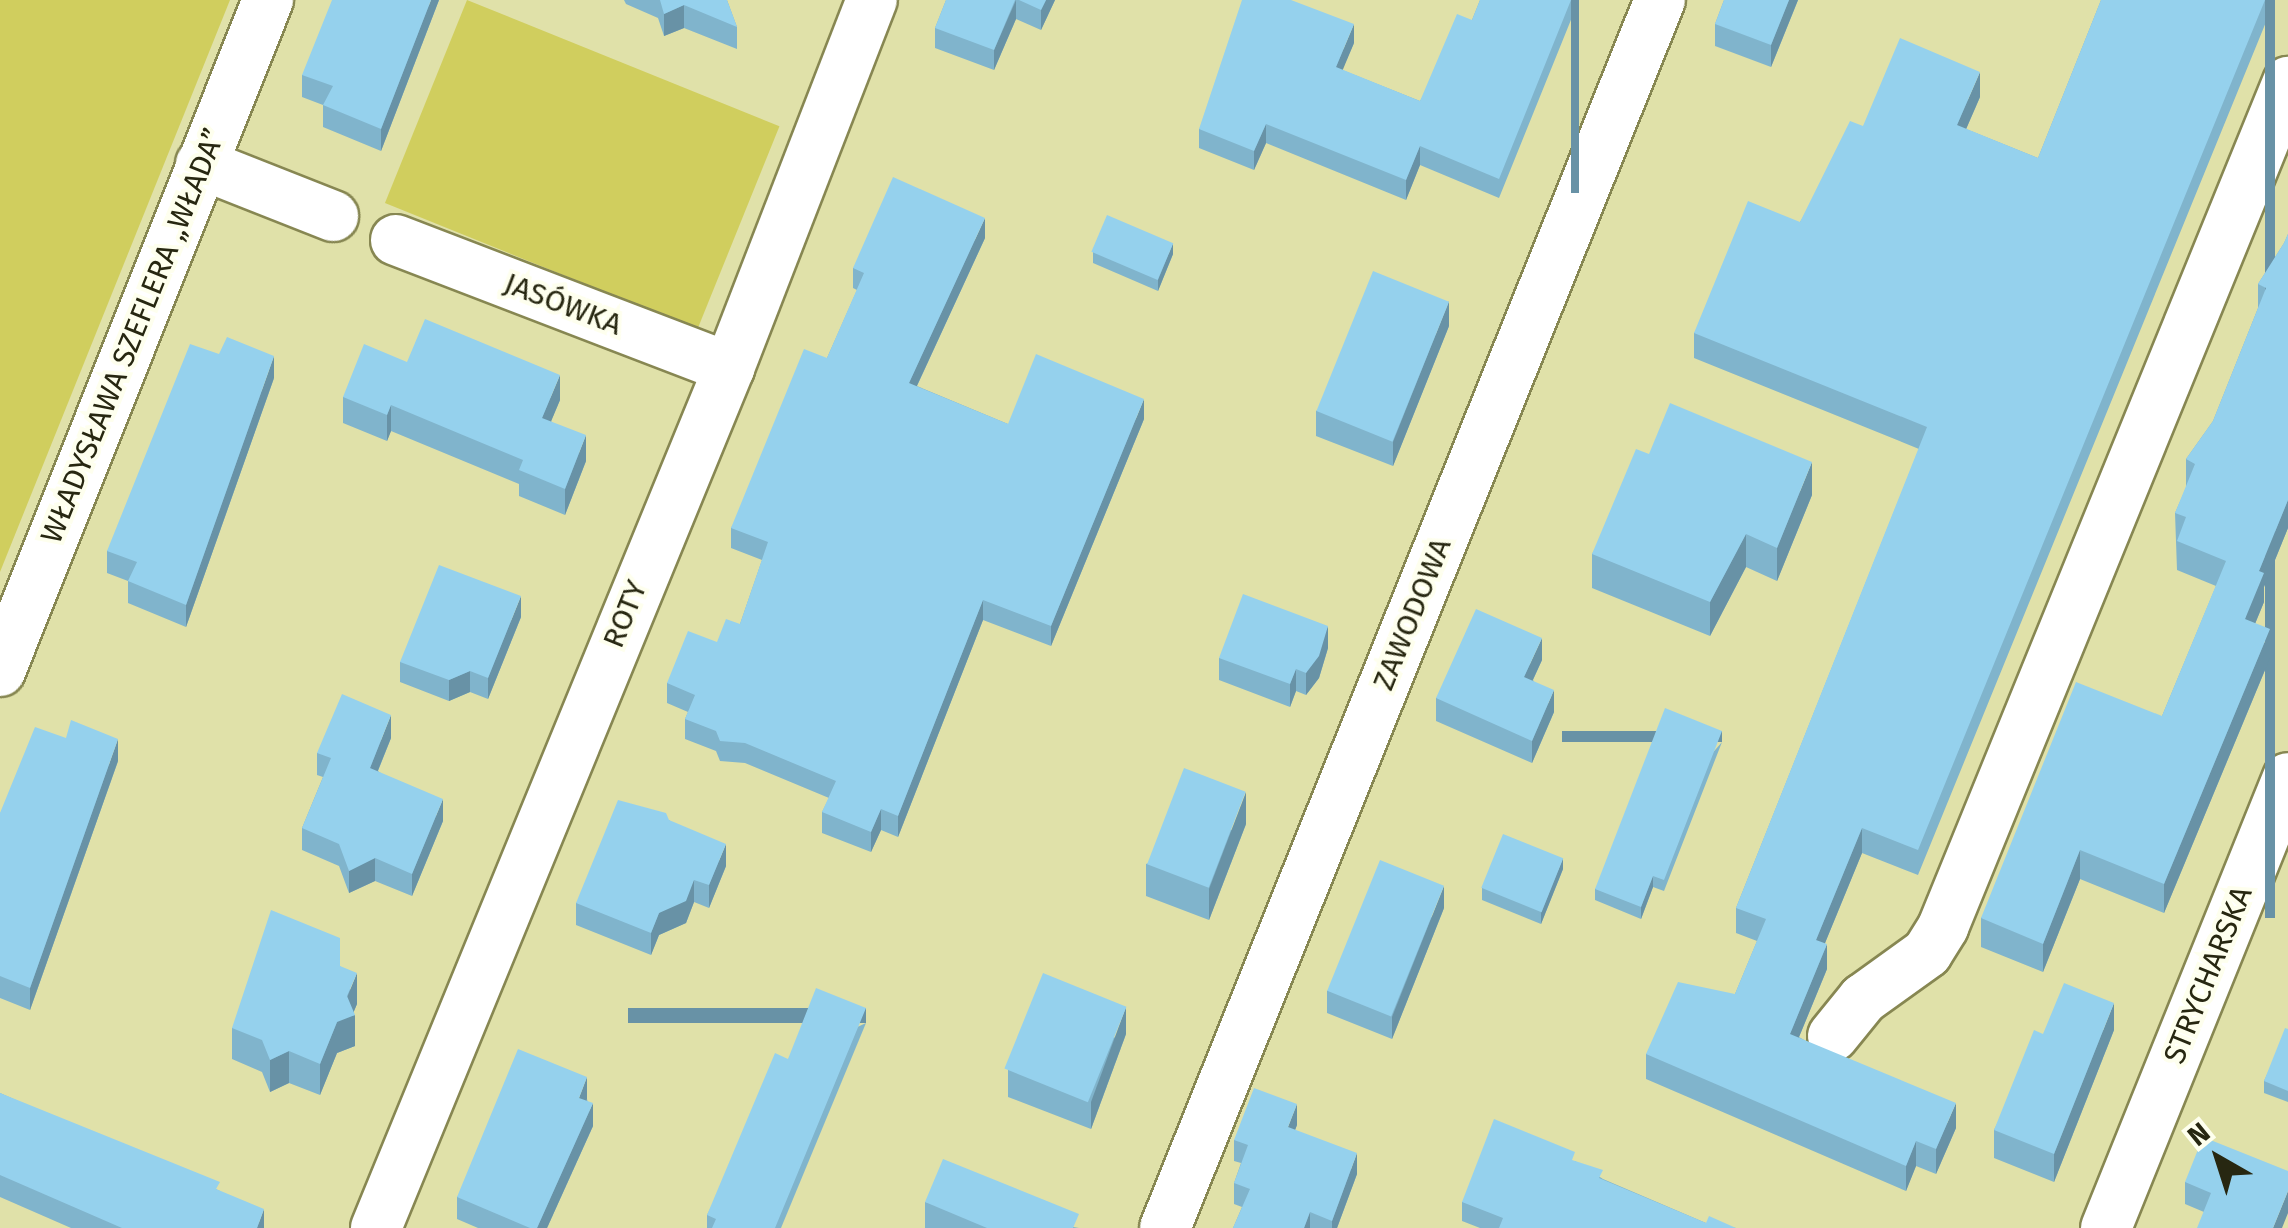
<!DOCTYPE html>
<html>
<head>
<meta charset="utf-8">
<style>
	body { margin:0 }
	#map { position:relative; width:2288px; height:1228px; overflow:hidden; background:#e0e1a9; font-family:"Fira Sans",sans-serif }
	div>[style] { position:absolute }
	.green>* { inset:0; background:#d0ce5e; transform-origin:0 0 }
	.roads { filter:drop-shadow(2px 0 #878752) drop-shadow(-2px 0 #878752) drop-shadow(0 2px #878752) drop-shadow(0 -2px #878752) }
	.minor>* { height:50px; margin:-25px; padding:0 25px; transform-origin:25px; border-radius:25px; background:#fff }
	.wall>* { inset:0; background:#80b4cc }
	.shaded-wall>* { inset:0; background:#6892a6; transform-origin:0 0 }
	.building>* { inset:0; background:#95d1ed; transform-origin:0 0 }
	span { translate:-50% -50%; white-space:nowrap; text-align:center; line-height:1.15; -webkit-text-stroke:8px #feffee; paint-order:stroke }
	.street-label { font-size:30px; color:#272711 }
	.north { position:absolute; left:2168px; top:1108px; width:100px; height:100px; -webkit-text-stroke:8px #feffee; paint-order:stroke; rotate:321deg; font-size:28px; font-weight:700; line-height:40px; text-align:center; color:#272711 }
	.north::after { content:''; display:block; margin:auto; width:35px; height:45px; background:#272711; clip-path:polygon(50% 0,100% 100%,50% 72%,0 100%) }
</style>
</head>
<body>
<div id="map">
	<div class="green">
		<div style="clip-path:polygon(0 0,230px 0,0 572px)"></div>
		<div style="left:467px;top:0;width:337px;height:219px;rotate:22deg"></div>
	</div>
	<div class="roads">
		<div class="minor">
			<div style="left:201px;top:164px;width:142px;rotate:21.5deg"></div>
			<div style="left:396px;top:240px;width:357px;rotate:21deg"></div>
			<div style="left:0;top:671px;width:723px;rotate:-68.23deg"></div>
			<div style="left:1833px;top:1036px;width:48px;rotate:-51deg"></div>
			<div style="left:1863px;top:999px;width:79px;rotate:-35.7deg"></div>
			<div style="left:1927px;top:953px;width:31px;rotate:-58deg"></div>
			<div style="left:1943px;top:927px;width:913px;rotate:-67.79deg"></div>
			<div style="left:376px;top:1228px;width:930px;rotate:-67.68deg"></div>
			<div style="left:729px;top:368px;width:395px;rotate:-68.8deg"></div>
			<div style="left:1165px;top:1228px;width:1324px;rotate:-68.05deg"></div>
			<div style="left:2106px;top:1228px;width:485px;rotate:-68deg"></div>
		</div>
	</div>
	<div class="wall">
		<div style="clip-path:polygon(439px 0,381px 151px,323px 127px,323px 105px,302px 97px,302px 75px)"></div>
		<div style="clip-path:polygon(624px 0,727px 0,737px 27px,737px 49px,684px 28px,664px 36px,658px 18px,626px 4px)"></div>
		<div style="clip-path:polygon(946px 0,1055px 0,1041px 30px,1016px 19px,994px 70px,935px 48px,935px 28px)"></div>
		<div style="clip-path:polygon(1480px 0,1579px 0,1499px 198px,1420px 165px,1406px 200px,1266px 143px,1254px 170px,1199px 148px,1199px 129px,1354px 43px,1342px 70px,1420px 101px,1472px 20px)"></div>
		<div style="clip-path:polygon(1724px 0,1798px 0,1771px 67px,1715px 46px,1715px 24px)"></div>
		<div style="clip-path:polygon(2101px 0,2275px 0,1918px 875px,1862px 853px,1825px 943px,1827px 969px,1799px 1037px,1956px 1128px,1936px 1174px,1916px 1166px,1906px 1191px,1646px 1079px,1646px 1054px,1735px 994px,1757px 941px,1736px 933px,1736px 908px,1919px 449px,1694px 358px,1694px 333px,1800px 222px,1863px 126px,1980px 97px,1966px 129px,2038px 158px)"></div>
		<div style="clip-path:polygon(2288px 234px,2288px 528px,2264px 587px,2264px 602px,2255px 624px,2270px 658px,2164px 913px,2080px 879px,2043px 972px,1981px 947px,1981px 918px,2162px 716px,2216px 586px,2177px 570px,2175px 513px,2186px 488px,2186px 459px,2213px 421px,2258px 308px,2258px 284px,2284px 243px)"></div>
		<div style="clip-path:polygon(985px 238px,917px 386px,1008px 424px,1144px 419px,1051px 646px,983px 620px,898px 837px,881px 830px,871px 852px,822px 833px,822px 812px,829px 798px,745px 763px,720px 761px,716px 751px,685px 739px,685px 719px,688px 712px,667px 703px,667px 683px,740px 624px,762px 560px,731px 548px,731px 528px,827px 358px,857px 290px,853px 288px,853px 268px)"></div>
		<div style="clip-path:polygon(1093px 252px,1173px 254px,1158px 291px,1093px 263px)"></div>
		<div style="clip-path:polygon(1449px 326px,1393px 466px,1316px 436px,1316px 411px)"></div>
		<div style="clip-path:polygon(407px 362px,560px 400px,551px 421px,586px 461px,565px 515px,519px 496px,519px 484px,391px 431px,387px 441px,343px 423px,343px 397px)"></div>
		<div style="clip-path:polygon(274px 378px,186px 627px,128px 603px,128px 581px,107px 573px,107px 551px)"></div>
		<div style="clip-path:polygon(1649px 454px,1812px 495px,1777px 581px,1746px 567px,1710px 636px,1592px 588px,1592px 554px)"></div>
		<div style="clip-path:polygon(521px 617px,488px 699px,470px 692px,449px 701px,400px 682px,400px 662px)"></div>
		<div style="clip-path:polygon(1328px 648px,1319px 678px,1306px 695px,1296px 691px,1290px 707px,1219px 680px,1219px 658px)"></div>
		<div style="clip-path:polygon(1542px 660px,1533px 680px,1554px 712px,1532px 763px,1436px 721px,1436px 698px)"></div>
		<div style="clip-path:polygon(391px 738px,378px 771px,443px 821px,412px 896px,375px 881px,349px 893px,339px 866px,302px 850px,302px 828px,323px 777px,317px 775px,317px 753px)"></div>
		<div style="clip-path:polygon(1722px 742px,1664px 891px,1653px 887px,1641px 919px,1595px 900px,1595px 889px)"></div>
		<div style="clip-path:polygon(118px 761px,30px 1010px,0 998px,0 813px)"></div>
		<div style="clip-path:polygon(669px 820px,726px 866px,709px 908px,694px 902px,686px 923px,659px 935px,651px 955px,576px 925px,576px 903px)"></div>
		<div style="clip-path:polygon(1246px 824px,1209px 920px,1146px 896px,1146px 864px)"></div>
		<div style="clip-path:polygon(1563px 869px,1541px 924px,1482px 900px,1482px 888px)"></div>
		<div style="clip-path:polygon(1444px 908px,1392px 1039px,1327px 1013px,1327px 991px)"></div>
		<div style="clip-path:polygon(340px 966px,357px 1004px,354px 1011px,355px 1046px,337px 1053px,320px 1095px,289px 1083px,270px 1092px,262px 1072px,232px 1059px,232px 1028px)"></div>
		<div style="clip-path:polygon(866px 1023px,781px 1228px,707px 1228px,707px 1215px,788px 1059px)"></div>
		<div style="clip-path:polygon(2288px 1029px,2288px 1102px,2264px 1093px,2264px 1081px)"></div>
		<div style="clip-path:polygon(2114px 1030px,2054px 1182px,1994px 1158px,1994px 1130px,2043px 1034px)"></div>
		<div style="clip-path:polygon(1126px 1034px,1091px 1129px,1008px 1097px,1008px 1070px)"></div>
		<div style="clip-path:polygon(0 1093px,220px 1191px,264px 1228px,71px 1228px,0 1197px)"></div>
		<div style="clip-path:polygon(587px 1099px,593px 1126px,547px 1228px,478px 1228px,457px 1219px,457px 1197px)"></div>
		<div style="clip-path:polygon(1297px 1125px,1295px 1130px,1357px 1174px,1337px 1228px,1233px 1228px,1242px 1207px,1234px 1204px,1234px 1183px,1241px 1163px,1234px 1161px,1234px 1140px)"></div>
		<div style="clip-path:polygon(1575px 1161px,1603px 1179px,1706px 1223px,1736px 1228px,1480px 1228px,1462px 1221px,1462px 1202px)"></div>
		<div style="clip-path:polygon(2288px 1171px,2204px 1212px,2185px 1204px,2185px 1182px)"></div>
		<div style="clip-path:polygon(925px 1202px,1079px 1228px,925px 1228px)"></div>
	</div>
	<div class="shaded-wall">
		<div style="clip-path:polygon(431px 0,439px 0,381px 151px,381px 129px)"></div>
		<div style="clip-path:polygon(1016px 0,1016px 19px,994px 70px,994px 50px)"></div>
		<div style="clip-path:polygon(1046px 0,1055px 0,1041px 30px,1041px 10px)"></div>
		<div style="left:1571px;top:0;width:8px;height:193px"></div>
		<div style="clip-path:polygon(1789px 0,1798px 0,1771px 67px,1771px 45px)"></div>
		<div style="left:2265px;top:0;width:10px;height:918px"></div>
		<div style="clip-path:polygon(684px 5px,684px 28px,664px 36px,664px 14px)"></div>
		<div style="clip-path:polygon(1354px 24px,1354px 43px,1336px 86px,1336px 67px)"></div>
		<div style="clip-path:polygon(1980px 72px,1980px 97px,1957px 150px,1957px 125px)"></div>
		<div style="clip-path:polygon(1266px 124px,1266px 143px,1254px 170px,1254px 151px)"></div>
		<div style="clip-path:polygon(1420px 146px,1420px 165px,1406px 200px,1406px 180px)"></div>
		<div style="clip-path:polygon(985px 218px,985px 238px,909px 403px,909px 383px)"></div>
		<div style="clip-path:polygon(1173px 243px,1173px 254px,1158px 291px,1158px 280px)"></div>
		<div style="clip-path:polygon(1449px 301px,1449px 326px,1393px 466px,1393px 442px)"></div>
		<div style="clip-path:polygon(274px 356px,274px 378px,186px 627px,186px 605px)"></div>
		<div style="clip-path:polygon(560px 375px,560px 400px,542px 443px,542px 418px)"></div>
		<div style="clip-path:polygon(1144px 399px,1144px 419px,1051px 646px,1051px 626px)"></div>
		<div style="clip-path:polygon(391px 405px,391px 431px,387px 441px,387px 415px)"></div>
		<div style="clip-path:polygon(586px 435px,586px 461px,565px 515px,565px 489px)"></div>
		<div style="clip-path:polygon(1812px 462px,1812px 495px,1777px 581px,1777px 548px)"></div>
		<div style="clip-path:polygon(2288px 500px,2288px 528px,2264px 587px,2264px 602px,2245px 648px,2245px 619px,2259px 571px)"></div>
		<div style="clip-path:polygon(1746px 534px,1746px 567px,1710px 636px,1710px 602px)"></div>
		<div style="clip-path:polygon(521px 596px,521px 617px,488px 699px,488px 678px)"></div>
		<div style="clip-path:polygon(983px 600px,983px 620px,898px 837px,898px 816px)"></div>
		<div style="clip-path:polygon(1328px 626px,1328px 648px,1319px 678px,1306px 695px,1306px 673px)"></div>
		<div style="clip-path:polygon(2270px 629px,2270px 658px,2164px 913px,2164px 884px)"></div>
		<div style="clip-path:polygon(1542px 638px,1542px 660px,1524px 699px,1524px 677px)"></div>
		<div style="clip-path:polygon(1296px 669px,1296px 691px,1290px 707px,1290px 684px)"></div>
		<div style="clip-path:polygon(470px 671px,470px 692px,449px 701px,449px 680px)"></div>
		<div style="clip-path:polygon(1554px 690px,1554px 712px,1532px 763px,1532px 741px)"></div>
		<div style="clip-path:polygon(391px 715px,391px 738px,370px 790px,370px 768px)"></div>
		<div style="left:1722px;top:731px;width:11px;height:160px;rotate:90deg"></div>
		<div style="clip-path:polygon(118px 739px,118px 761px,30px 1010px,30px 988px)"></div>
		<div style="clip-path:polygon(1246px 792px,1246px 824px,1209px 920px,1209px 889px)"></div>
		<div style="clip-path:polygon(443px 799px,443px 821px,412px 896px,412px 874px)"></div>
		<div style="clip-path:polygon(881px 809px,881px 830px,871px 852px,871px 832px)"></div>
		<div style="clip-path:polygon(1862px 828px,1862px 853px,1816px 965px,1816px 940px)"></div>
		<div style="clip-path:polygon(726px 844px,726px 866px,709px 908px,709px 885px)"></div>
		<div style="clip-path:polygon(2080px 850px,2080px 879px,2043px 972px,2043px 944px)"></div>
		<div style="clip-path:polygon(375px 858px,375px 881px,349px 893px,349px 871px)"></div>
		<div style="clip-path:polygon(1563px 858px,1563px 869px,1541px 924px,1541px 913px)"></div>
		<div style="clip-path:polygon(1653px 876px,1653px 887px,1641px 919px,1641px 907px)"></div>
		<div style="clip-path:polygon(694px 880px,694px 902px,686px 923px,659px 935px,651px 955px,651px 933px,659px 913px)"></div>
		<div style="clip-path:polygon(1444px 886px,1444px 908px,1392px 1039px,1392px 1017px)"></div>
		<div style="clip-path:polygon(1827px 944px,1827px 969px,1790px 1059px,1790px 1034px)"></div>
		<div style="clip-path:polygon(357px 973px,357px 1004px,352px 1016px,355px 1015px,355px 1046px,337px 1053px,320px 1095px,320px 1064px)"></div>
		<div style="clip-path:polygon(2114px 1003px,2114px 1030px,2054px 1182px,2054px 1154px)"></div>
		<div style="clip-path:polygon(1126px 1007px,1126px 1034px,1091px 1129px,1091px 1102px)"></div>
		<div style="left:866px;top:1008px;width:15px;height:238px;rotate:90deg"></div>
		<div style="clip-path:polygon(289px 1051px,289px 1083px,270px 1092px,270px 1060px)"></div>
		<div style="clip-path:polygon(587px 1077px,587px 1099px,579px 1120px,579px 1098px)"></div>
		<div style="clip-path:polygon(593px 1103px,593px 1126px,547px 1228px,537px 1228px)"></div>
		<div style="clip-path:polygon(1956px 1103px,1956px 1128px,1936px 1174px,1936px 1149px)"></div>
		<div style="clip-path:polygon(1297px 1104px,1297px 1125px,1288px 1148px,1288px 1127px)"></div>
		<div style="clip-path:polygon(1916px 1141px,1916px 1166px,1906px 1191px,1906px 1166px)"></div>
		<div style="clip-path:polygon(1357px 1153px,1357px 1174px,1337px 1228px,1332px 1228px,1332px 1221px)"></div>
		<div style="clip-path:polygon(2288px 1191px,2288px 1213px,2282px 1228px,2273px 1228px)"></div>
		<div style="clip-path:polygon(264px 1209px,264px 1228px,257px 1228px)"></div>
		<div style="clip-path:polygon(1310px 1212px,1310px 1228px,1304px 1228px)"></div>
	</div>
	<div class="building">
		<div style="clip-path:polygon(332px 0,431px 0,381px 129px,323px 105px,333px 86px,302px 75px)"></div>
		<div style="clip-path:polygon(660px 0,727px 0,737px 27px,684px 5px,664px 14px)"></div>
		<div style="clip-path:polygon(946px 0,1015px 0,994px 50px,935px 28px)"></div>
		<div style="clip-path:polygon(1019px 0,1046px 0,1041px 10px)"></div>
		<div style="clip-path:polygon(1242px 0,1291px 0,1354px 24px,1336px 67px,1420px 101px,1457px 14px,1472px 20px,1480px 0,1571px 0,1499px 179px,1420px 146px,1406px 180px,1266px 124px,1254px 151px,1199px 129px)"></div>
		<div style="clip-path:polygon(1724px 0,1789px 0,1771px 45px,1715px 24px)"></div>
		<div style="clip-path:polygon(2101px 0,2265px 0,1918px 850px,1862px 828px,1816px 940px,1827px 944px,1790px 1034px,1956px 1103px,1936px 1149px,1916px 1141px,1906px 1166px,1646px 1054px,1678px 982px,1735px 994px,1766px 919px,1736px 908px,1927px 427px,1694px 333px,1748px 201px,1800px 222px,1850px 121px,1863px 126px,1900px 38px,1980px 72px,1957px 125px,2038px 158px)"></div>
		<div style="clip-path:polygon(893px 177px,985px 218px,909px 383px,1008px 424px,1036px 354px,1144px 399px,1051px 626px,983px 600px,898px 816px,881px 809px,871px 832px,822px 812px,836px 781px,745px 743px,720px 741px,716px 731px,685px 719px,695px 695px,667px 683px,688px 631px,717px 642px,726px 619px,740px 624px,768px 542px,731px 528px,804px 349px,827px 358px,864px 273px,853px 268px)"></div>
		<div style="left:1107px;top:215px;width:72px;height:40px;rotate:23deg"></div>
		<div style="clip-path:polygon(2288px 234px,2288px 500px,2259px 571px,2264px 573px,2245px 619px,2270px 629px,2164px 884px,2080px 850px,2043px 944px,1981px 918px,2076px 682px,2162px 716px,2226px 561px,2177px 541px,2186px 517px,2175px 513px,2195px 464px,2186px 459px,2213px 421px,2266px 288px,2258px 284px,2284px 243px)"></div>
		<div style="left:1373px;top:271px;width:82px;height:151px;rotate:22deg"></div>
		<div style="clip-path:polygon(425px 319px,560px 375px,542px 418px,586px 435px,565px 489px,519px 470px,523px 460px,458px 433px,391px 405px,387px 415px,343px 397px,364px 344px,407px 362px)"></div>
		<div style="clip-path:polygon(227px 337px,274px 356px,186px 605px,128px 581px,137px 562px,107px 551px,190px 344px,219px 354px)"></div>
		<div style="clip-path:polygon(1670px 403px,1812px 462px,1777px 548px,1746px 534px,1710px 602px,1592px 554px,1636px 449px,1649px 454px)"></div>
		<div style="clip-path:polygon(439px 565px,521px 596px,488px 678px,470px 671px,449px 680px,400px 662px)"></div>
		<div style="clip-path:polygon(1243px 594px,1328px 626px,1319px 656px,1306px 673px,1296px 669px,1290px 684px,1219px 658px)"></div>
		<div style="clip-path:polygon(1476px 609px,1542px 638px,1524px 677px,1554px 690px,1532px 741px,1436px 698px)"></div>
		<div style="clip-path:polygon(342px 694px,391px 715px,370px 768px,443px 799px,412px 874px,375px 858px,349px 871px,339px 844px,302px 828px,331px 758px,317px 753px)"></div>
		<div style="clip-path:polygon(1665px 708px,1722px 731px,1664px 880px,1653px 876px,1641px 907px,1595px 889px)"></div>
		<div style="clip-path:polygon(71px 720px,118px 739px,30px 988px,0 976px,0 813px,35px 727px,66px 738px)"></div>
		<div style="left:1184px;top:768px;width:66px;height:103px;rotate:21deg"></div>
		<div style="clip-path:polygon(618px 800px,666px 813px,669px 820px,726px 844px,709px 885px,694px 880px,686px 901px,659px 913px,651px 933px,576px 903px)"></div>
		<div style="left:1503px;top:834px;width:65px;height:58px;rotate:22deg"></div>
		<div style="left:1380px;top:860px;width:69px;height:141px;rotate:22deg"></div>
		<div style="clip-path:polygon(271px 910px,340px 938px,340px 966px,357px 973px,347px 996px,355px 1015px,337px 1022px,320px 1064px,289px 1051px,270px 1060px,262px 1040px,232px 1028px)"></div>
		<div style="left:1043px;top:973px;width:90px;height:103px;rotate:22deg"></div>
		<div style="clip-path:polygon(2064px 983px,2114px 1003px,2054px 1154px,1994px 1130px,2034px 1030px,2043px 1034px)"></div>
		<div style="clip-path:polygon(816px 988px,866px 1008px,775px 1228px,712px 1228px,716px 1219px,707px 1215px,775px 1053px,788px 1059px)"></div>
		<div style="clip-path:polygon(2285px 1028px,2288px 1029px,2288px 1091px,2264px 1081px)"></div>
		<div style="clip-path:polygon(518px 1049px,587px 1077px,579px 1098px,593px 1103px,537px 1228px,530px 1228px,457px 1197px)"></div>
		<div style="clip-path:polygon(1254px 1088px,1297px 1104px,1288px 1127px,1357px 1153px,1332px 1221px,1310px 1212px,1304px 1228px,1233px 1228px,1250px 1189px,1234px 1183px,1248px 1145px,1234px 1140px)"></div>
		<div style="clip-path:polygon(0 1093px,220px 1182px,216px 1189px,264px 1209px,257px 1228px,122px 1228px,0 1175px)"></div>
		<div style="clip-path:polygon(1494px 1119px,1575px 1152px,1572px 1160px,1603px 1170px,1599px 1178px,1706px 1223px,1709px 1216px,1736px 1228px,1499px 1228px,1503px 1218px,1462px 1202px)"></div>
		<div style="clip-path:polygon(2203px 1137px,2288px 1171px,2288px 1191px,2273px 1228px,2197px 1228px,2211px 1193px,2185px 1182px)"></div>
		<div style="clip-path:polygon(943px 1159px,1079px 1214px,1073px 1228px,987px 1228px,925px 1202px)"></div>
	</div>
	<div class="street-label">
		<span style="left:563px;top:304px;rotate:21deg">JASÓWKA</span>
		<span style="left:133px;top:336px;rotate:-68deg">WŁADYSŁAWA SZEFLERA „WŁADA”</span>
		<span style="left:625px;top:614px;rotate:-68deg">ROTY</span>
		<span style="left:1412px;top:614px;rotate:-68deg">ZAWODOWA</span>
		<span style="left:2208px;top:975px;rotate:-68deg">STRYCHARSKA</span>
	</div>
	<div class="north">N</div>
</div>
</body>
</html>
